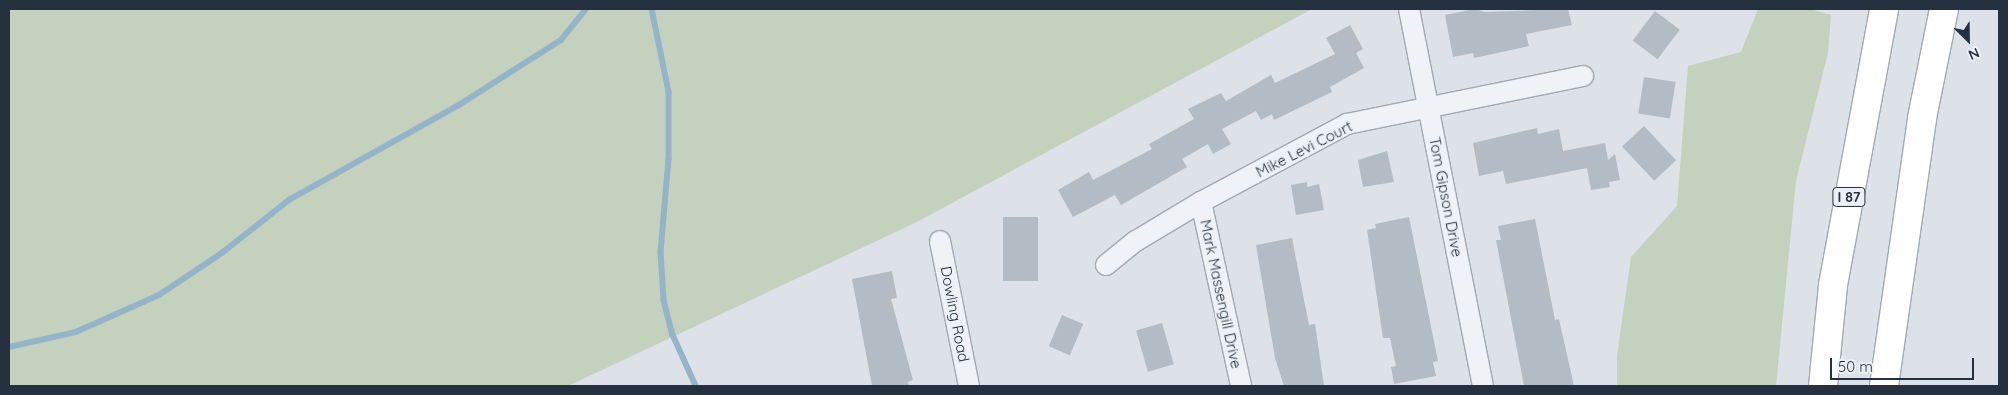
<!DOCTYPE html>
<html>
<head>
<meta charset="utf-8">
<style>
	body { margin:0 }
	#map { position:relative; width:2008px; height:395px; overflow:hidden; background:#dce2e7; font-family:Quicksand,sans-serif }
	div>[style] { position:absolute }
	.green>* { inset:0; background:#c4d2bd }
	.stream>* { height:5.5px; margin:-2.75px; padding:0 2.75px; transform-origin:2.75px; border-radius:2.75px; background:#94b4ca }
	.building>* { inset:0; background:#b3bbc4; transform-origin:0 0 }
	.roads { filter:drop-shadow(1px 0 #a1a9b1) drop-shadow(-1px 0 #a1a9b1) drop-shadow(0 1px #a1a9b1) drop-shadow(0 -1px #a1a9b1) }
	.street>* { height:20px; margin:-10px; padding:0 10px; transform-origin:10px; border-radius:10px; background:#eff2f6 }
	.highway>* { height:28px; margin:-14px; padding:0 14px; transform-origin:14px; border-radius:14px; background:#fff }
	span { translate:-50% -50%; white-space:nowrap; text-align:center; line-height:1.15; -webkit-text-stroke:4px #ecf0f5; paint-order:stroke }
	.shield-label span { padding:1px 4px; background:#ecf0f5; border:1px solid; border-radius:4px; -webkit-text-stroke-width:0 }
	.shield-label { font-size:14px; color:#25313f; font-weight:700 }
	.street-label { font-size:15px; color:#25313f }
	.frame { position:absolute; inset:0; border:10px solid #25313f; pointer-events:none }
	.north { position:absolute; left:1943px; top:15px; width:50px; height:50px; -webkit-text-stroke:4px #ecf0f5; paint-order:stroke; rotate:157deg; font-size:14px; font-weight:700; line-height:20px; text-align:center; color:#25313f }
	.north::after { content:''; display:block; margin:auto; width:18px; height:22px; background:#25313f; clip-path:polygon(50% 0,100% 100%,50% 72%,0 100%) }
	.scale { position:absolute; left:1830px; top:358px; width:144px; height:22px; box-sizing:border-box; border:2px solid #25313f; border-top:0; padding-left:6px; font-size:15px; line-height:18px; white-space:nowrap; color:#25313f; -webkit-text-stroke:4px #ecf0f5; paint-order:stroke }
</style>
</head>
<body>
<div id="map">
	<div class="green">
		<div style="clip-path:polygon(9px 9px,1312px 9px,915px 223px,568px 386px,9px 386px)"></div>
		<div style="clip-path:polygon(1758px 9px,1810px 9px,1831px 15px,1828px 53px,1796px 181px,1776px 386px,1617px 386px,1617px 356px,1631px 257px,1677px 206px,1688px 66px,1741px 52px)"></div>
	</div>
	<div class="stream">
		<div style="left:652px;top:9px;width:85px;rotate:78.4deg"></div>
		<div style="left:669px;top:92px;width:67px;rotate:90deg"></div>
		<div style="left:669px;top:159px;width:93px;rotate:94.9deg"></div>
		<div style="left:661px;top:252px;width:48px;rotate:86.4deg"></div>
		<div style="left:664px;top:300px;width:36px;rotate:76deg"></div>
		<div style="left:673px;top:335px;width:56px;rotate:65.7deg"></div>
		<div style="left:9px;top:347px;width:69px;rotate:-12.6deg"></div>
		<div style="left:76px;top:332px;width:91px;rotate:-24deg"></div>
		<div style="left:159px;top:295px;width:76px;rotate:-33.7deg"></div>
		<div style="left:222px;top:253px;width:85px;rotate:-38.3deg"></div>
		<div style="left:289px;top:200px;width:195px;rotate:-29.2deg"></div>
		<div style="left:459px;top:105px;width:121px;rotate:-32.5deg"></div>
		<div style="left:561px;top:40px;width:40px;rotate:-51deg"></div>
	</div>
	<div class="building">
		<div style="clip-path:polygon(1475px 9px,1485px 12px,1568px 9px,1572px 25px,1526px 34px,1529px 46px,1474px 58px,1473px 53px,1453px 57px,1445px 15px)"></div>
		<div style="left:1655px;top:11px;width:31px;height:37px;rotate:37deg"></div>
		<div style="clip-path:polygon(1350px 25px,1363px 49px,1356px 53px,1364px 68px,1330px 87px,1332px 92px,1274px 120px,1272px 114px,1261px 120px,1256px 111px,1222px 129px,1231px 144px,1213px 154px,1208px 144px,1182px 159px,1187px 167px,1121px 205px,1115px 195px,1073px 217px,1058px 190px,1089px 172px,1093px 180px,1152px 149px,1149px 144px,1194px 119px,1188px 109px,1221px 93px,1226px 101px,1271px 75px,1275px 83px,1335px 54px,1326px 38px)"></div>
		<div style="left:1644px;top:77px;width:32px;height:37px;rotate:9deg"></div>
		<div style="left:1644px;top:126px;width:47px;height:30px;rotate:47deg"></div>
		<div style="clip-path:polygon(1537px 128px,1538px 134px,1559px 129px,1563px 151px,1605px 143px,1608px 160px,1615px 154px,1620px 180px,1609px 182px,1610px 187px,1591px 190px,1587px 168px,1506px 184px,1503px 171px,1479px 176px,1473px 143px)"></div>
		<div style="clip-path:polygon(1387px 151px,1394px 182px,1363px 187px,1358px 160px)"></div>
		<div style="clip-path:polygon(1307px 182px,1307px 187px,1319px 184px,1324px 210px,1296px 215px,1291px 185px)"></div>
		<div style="left:1003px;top:217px;width:35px;height:64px"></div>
		<div style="clip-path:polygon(1409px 217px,1438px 361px,1433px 362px,1436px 376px,1394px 384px,1391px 367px,1396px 366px,1390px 338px,1383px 338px,1367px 230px,1376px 228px,1375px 224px)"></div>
		<div style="clip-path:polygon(1535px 219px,1555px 320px,1559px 319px,1574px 386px,1524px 386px,1496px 240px,1501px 240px,1498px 226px)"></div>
		<div style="clip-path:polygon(1292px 238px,1309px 325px,1315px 324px,1324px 386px,1284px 386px,1275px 358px,1256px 245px)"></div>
		<div style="clip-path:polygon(892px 271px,897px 298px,891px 299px,913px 380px,908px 382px,909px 386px,872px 386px,852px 279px)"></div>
		<div style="left:1062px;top:315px;width:23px;height:34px;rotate:23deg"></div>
		<div style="left:1162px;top:323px;width:43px;height:27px;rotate:74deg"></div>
	</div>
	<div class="roads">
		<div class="street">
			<div style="left:1409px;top:9px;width:384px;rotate:78.9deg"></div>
			<div style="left:1201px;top:202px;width:188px;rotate:77.7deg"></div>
			<div style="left:940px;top:241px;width:148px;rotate:78.7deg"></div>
			<div style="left:1106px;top:265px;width:38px;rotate:-39deg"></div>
			<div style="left:1136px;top:241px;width:76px;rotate:-31deg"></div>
			<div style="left:1201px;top:202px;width:166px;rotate:-28.1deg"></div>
			<div style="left:1347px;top:124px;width:241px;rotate:-11.5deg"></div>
		</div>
		<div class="highway">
			<div style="left:1823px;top:386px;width:101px;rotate:-84.3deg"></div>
			<div style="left:1833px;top:285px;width:281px;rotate:-79.5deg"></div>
			<div style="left:1884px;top:386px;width:271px;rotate:-81.9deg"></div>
			<div style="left:1922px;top:118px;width:111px;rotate:-78.6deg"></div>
		</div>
	</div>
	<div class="shield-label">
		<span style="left:1849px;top:197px">I 87</span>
	</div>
	<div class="street-label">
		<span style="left:1304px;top:149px;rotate:-27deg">Mike Levi Court</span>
		<span style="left:1446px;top:197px;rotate:79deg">Tom Gipson Drive</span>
		<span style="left:1221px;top:294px;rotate:78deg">Mark Massengill Drive</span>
		<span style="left:955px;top:314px;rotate:79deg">Dowling Road</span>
	</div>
	<div class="frame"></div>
	<div class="north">N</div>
	<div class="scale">50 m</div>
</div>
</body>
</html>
